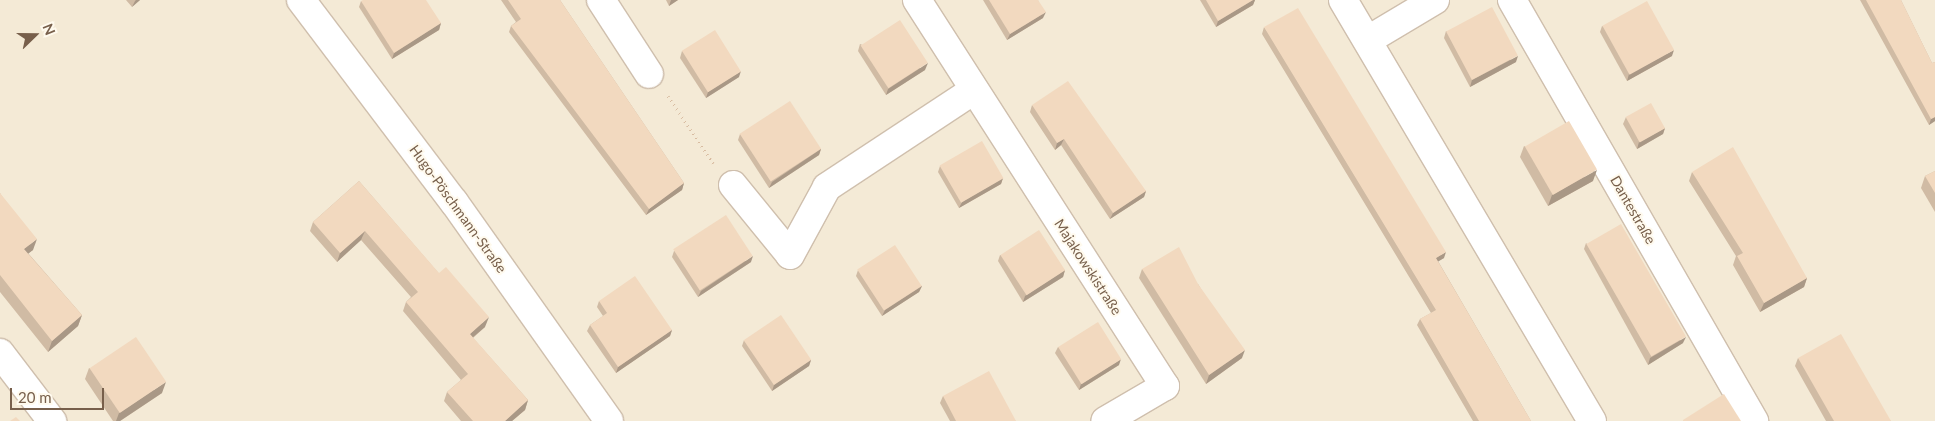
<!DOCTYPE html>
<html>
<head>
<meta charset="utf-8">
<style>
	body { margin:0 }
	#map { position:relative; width:1935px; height:421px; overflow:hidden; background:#fdf7e7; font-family:Lato,sans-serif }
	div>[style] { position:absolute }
	.residential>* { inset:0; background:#f4ead6; transform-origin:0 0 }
	.path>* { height:3px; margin-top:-1.5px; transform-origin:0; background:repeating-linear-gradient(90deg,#d8bca1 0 1px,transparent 0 5px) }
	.roads { filter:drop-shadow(1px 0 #cfbfad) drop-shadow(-1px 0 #cfbfad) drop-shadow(0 1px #cfbfad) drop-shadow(0 -1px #cfbfad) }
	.minor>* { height:28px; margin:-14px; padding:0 14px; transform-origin:14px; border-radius:14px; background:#fff }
	.wall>* { inset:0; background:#d0bba4 }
	.shaded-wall>* { inset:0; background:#a99886 }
	.building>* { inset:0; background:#f2d9bf; transform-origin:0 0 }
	span { translate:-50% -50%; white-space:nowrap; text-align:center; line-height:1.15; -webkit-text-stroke:4px #fffaee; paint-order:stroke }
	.street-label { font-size:14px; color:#775f4b }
	.north { position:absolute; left:10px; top:10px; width:50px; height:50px; -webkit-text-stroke:4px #fffaee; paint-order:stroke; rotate:68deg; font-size:14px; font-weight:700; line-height:20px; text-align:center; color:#775f4b }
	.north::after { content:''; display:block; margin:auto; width:18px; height:22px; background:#775f4b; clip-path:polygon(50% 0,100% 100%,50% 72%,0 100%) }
	.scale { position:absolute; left:10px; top:388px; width:94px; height:22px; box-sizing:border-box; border:2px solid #775f4b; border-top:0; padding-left:6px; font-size:15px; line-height:18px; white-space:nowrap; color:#775f4b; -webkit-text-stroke:4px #fffaee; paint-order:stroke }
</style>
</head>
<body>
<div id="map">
	<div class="residential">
		<div style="left:0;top:0;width:1935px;height:421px"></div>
	</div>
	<div class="path">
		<div style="left:668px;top:96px;width:81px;rotate:56.1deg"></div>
	</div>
	<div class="roads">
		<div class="minor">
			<div style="left:301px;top:0;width:253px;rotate:52.9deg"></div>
			<div style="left:454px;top:202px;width:268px;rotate:54.7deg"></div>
			<div style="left:601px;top:0;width:88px;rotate:57deg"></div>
			<div style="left:917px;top:0;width:459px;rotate:57.3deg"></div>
			<div style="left:1165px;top:386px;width:69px;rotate:149.7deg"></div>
			<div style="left:1343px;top:0;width:489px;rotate:59.4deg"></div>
			<div style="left:1512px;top:0;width:486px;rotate:60.1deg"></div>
			<div style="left:1368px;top:40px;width:78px;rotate:-30.8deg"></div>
			<div style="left:733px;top:185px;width:90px;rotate:50.8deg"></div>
			<div style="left:790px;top:255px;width:77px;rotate:-61.4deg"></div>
			<div style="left:827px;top:187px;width:176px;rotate:-33.4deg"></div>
			<div style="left:0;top:353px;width:86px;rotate:52.6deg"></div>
		</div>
	</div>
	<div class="wall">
		<div style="clip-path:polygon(126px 0,140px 0,132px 7px)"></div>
		<div style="clip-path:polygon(501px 0,560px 0,684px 183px,682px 190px,646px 215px,509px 32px,511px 26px,516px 22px)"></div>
		<div style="clip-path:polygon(666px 0,678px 0,669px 6px)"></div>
		<div style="clip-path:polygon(983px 0,1038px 0,1043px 18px,1007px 40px)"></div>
		<div style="clip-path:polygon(1200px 0,1255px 0,1253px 5px,1216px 27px)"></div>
		<div style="clip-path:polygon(1860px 0,1901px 0,1932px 63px,1935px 62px,1935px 121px,1929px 125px)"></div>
		<div style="clip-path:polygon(361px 1px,441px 23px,439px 30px,392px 59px,359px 7px)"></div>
		<div style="clip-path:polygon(1602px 26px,1672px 56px,1627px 81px,1600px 32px)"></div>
		<div style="clip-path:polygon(1264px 27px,1444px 258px,1438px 261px,1531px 421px,1473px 421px,1417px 325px,1420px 319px,1431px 313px,1262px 34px)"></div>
		<div style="clip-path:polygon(1446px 31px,1516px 62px,1470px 87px,1444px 38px)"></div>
		<div style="clip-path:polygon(860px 44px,925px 70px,886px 95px,858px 51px)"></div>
		<div style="clip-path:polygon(682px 51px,739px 77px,706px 98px,680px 58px)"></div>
		<div style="clip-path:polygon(1032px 105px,1146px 191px,1144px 197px,1110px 219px,1061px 145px,1055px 150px,1030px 112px)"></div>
		<div style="clip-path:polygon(1626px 117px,1665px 128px,1663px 134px,1637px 149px,1623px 124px)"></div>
		<div style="clip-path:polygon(740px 134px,821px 149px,819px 155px,769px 188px,738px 140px)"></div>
		<div style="clip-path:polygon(1524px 146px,1593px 181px,1548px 206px,1520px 157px)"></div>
		<div style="clip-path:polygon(940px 166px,1003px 178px,1001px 184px,959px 208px,938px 172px)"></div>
		<div style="clip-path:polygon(1935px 171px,1935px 212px,1921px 188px,1925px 176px)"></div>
		<div style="clip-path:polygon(1692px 172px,1807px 278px,1804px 287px,1760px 312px,1733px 265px,1736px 256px,1689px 181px)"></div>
		<div style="clip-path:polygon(359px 181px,485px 327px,473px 338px,528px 400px,525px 410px,512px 421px,461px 421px,444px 401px,447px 392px,461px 380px,403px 311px,406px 302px,411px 297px,361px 240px,337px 262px,310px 231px,313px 222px)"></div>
		<div style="clip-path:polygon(0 193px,33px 250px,28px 253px,82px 315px,78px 326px,48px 352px,0 292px)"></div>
		<div style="clip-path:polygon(1586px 243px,1683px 343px,1648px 365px,1584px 249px)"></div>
		<div style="clip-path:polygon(674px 251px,751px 262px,698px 297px,672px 257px)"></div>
		<div style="clip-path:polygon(1000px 255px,1065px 270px,1063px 277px,1023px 302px,998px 261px)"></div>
		<div style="clip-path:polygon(1142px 269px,1198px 284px,1242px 358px,1206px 384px,1139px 278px)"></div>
		<div style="clip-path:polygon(858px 270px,922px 286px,919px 292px,882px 316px,856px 276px)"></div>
		<div style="clip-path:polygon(599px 301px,672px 330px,670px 336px,616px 373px,587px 331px,590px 325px,603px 316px,597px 307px)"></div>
		<div style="clip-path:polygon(744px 340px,811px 360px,809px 366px,772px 391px,742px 346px)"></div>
		<div style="clip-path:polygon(1058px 347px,1119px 365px,1079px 390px,1055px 353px)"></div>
		<div style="clip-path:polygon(1798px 358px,1891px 421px,1826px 421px,1795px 366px)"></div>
		<div style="clip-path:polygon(89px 368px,162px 393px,120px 421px,113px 421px,85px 379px)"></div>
		<div style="clip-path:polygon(943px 396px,1016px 421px,950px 421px,940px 403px)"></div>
	</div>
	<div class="shaded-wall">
		<div style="clip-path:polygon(136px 0,140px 0,132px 7px,135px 1px)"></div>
		<div style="clip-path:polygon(671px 0,678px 0,669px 6px)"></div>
		<div style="clip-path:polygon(1253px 0,1255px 0,1253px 5px,1216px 27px,1218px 21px)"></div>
		<div style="clip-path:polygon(1046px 12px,1043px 18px,1007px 40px,1010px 34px)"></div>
		<div style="clip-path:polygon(441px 23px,439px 30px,392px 59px,394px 53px)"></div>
		<div style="clip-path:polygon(1674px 50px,1672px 56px,1627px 81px,1629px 74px)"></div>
		<div style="clip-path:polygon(1518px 56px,1516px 62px,1470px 87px,1472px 80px)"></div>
		<div style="clip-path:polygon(928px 63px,925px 70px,886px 95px,888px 89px)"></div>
		<div style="clip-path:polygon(741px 71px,739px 77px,706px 98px,708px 92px)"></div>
		<div style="clip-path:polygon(1935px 117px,1935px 121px,1929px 125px,1931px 119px)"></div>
		<div style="clip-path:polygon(1665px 128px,1663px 134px,1637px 149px,1639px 142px)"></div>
		<div style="clip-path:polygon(1064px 139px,1061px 145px,1055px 150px,1057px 143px)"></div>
		<div style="clip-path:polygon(821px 149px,819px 155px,769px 188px,772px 182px)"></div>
		<div style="clip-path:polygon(1597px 170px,1593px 181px,1548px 206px,1552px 195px)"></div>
		<div style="clip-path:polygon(1003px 178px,1001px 184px,959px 208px,962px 202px)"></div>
		<div style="clip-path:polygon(684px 183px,682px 190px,646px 215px,649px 209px)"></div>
		<div style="clip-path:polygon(1146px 191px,1144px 197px,1110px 219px,1113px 213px)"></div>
		<div style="clip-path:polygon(365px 231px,361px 240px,337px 262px,340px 253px)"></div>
		<div style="clip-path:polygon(37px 239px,33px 250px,20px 260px,24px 249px)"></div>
		<div style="clip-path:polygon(1446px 252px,1444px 258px,1434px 264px,1436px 258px)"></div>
		<div style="clip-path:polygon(753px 256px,751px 262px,698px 297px,701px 291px)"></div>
		<div style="clip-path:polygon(1065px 270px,1063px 277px,1023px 302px,1025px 296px)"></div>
		<div style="clip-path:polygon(1807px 278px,1804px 287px,1760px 312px,1764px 303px)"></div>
		<div style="clip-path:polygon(922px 286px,919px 292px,882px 316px,885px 310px)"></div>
		<div style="clip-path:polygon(82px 315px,78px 326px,48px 352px,52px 341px)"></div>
		<div style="clip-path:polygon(489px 317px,485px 327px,466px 343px,470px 334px)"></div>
		<div style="clip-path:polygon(672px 330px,670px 336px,616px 373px,618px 367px)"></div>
		<div style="clip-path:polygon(1686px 337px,1683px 343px,1648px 365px,1650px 358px)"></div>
		<div style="clip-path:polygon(1245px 350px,1242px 358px,1206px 384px,1209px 375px)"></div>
		<div style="clip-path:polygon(1121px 359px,1119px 365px,1079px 390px,1081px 384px)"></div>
		<div style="clip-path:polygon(811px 360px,809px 366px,772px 391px,774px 385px)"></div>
		<div style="clip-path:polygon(166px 382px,162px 393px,120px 421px,116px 421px,119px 413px)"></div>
		<div style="clip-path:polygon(528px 400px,525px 410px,512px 421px,505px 421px)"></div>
	</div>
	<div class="building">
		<div style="clip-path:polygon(363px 0,426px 0,441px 23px,394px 53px,361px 1px)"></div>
		<div style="clip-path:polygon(508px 0,560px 0,684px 183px,649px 209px,511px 26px,521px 19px)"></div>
		<div style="clip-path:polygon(989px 0,1038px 0,1046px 12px,1010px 34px)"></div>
		<div style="clip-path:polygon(1206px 0,1253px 0,1218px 21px)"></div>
		<div style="clip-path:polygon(1866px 0,1901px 0,1932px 63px,1935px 62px,1935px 117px,1931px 119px)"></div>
		<div style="left:1647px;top:1px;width:56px;height:51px;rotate:61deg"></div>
		<div style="left:1492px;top:7px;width:55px;height:52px;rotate:62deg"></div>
		<div style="clip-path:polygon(1298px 8px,1446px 252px,1436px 258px,1531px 421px,1479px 421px,1420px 319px,1436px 310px,1264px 27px)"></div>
		<div style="left:900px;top:20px;width:51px;height:47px;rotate:57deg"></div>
		<div style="left:715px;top:30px;width:49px;height:39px;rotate:58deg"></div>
		<div style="clip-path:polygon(1068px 81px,1146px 191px,1113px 213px,1064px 139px,1057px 143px,1032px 105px)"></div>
		<div style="left:790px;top:101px;width:57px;height:60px;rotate:57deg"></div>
		<div style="left:1651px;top:103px;width:29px;height:29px;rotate:61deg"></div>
		<div style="left:1569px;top:121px;width:56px;height:51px;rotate:60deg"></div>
		<div style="left:982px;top:141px;width:43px;height:49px;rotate:60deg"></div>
		<div style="clip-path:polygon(1733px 147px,1807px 278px,1764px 303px,1737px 256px,1743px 253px,1692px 172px)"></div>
		<div style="clip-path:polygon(1935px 171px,1935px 193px,1925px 176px)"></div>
		<div style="clip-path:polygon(359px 181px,439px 273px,446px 267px,489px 317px,470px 334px,528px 400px,505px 421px,473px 421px,447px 392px,468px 374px,406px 302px,418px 292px,365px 231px,340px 253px,313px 222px)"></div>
		<div style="clip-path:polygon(0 193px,37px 239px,24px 249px,82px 315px,52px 341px,0 275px)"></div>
		<div style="left:726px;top:215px;width:49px;height:63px;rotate:57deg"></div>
		<div style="left:1621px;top:224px;width:130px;height:40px;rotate:60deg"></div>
		<div style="left:1039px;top:230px;width:48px;height:46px;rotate:57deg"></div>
		<div style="left:895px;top:245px;width:49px;height:45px;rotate:57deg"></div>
		<div style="clip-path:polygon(1179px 247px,1198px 284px,1245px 350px,1209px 375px,1142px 269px)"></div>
		<div style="clip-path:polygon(635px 276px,672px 330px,618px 367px,590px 325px,607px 313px,599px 301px)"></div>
		<div style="left:781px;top:315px;width:54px;height:45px;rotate:56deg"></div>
		<div style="left:1098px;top:322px;width:44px;height:47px;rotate:58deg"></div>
		<div style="clip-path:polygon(1841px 334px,1891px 421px,1834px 421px,1798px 358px)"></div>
		<div style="left:136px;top:337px;width:54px;height:56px;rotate:56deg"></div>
		<div style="clip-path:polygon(989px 371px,1016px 421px,956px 421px,943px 396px)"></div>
		<div style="clip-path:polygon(1724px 394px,1741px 421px,1683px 421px,1683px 420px)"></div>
		<div style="clip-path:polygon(16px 417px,20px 421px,10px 421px)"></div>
	</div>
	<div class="street-label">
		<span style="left:458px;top:209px;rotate:54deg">Hugo-Pöschmann-Straße</span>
		<span style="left:1633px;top:210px;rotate:60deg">Dantestraße</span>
		<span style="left:1088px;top:267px;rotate:57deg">Majakowskistraße</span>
	</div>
	<div class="north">N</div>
	<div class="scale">20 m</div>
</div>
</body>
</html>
